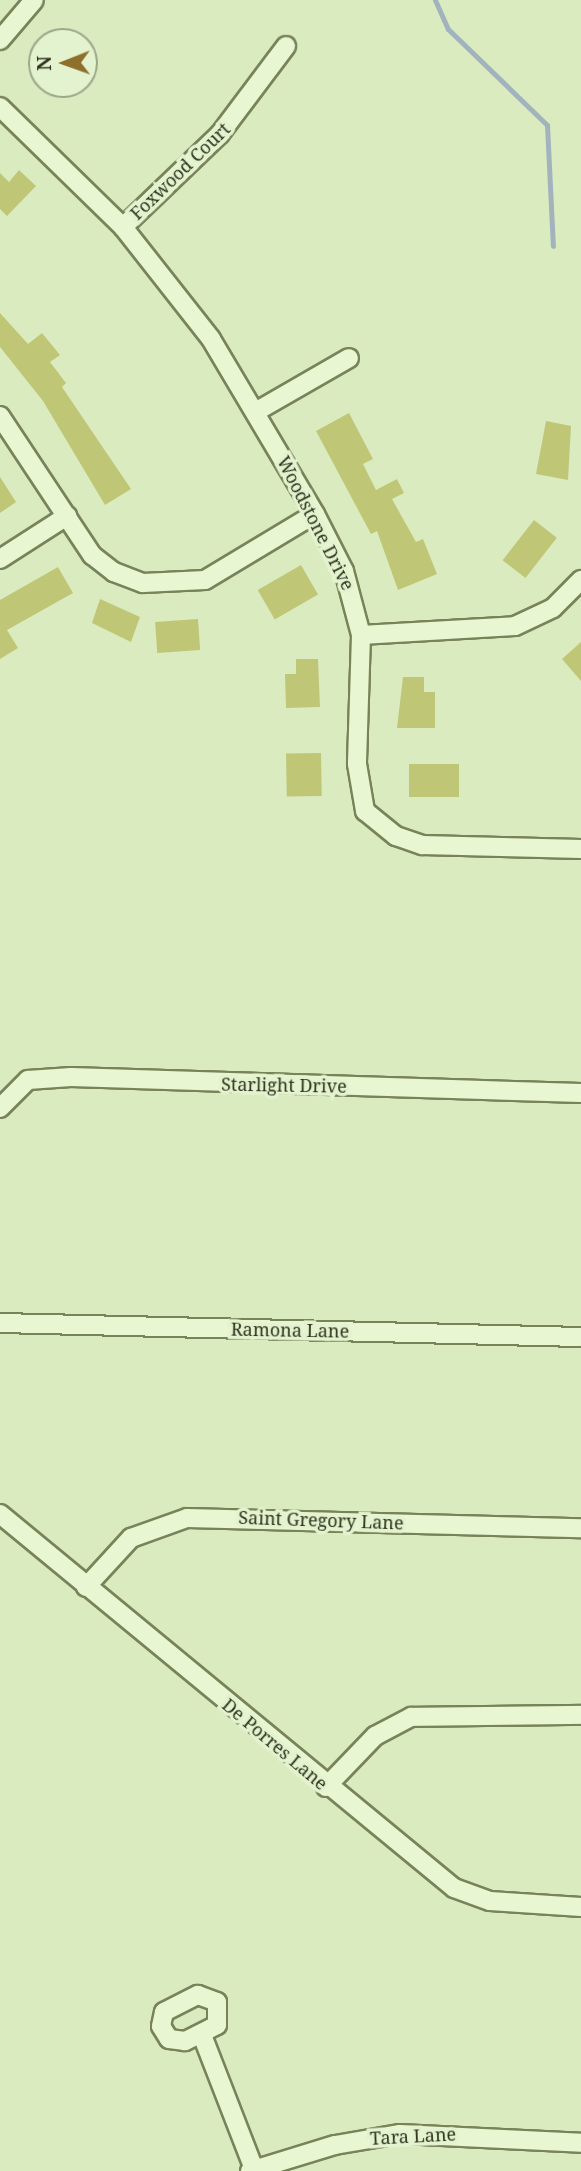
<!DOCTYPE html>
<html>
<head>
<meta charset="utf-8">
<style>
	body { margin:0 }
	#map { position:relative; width:581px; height:2171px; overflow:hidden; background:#daebc0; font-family:"Noto Serif",serif }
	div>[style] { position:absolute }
	.stream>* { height:5px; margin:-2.5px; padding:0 2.5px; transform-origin:2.5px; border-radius:2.5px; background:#a2b3bd }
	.building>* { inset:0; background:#bfc777; transform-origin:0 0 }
	.roads { filter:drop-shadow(2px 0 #798359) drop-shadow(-2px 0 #798359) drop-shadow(0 2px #798359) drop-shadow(0 -2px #798359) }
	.minor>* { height:18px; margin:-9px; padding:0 9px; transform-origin:9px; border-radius:9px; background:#e8f6d2 }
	span { translate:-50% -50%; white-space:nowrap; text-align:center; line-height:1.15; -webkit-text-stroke:7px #e4f3cf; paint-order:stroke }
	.street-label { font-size:18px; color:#2f331d }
	.north { position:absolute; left:28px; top:28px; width:70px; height:70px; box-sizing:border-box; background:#e4f3cf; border:2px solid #9ca688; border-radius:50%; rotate:269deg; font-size:19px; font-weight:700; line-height:28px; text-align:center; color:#2f331d }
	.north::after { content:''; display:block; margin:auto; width:24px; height:32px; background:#8e6f2c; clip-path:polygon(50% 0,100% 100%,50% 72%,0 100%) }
</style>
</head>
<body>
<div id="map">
	<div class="stream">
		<div style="left:435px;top:0;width:32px;rotate:66deg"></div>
		<div style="left:448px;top:29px;width:138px;rotate:44.1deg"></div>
		<div style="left:547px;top:125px;width:121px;rotate:87.2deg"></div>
	</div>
	<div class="building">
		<div style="clip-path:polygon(19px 170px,36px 186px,7px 216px,0 209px,0 173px,9px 182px)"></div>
		<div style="clip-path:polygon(0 313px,28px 344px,42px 333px,60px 355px,50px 362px,66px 383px,62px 387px,131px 489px,105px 505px,43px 401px,0 347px)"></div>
		<div style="clip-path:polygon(349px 413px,373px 459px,363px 464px,376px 490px,397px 479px,404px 493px,392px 499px,416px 542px,423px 539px,437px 574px,398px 590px,377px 531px,371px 534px,316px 431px)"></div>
		<div style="clip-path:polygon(546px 421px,571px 426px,568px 480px,536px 474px)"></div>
		<div style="clip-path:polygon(0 477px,16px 502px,0 513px)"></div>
		<div style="left:534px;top:520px;width:29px;height:51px;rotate:38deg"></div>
		<div style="left:301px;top:565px;width:34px;height:50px;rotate:60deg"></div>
		<div style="clip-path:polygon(58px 567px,73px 593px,7px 630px,18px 648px,0 659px,0 600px)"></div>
		<div style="clip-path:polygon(100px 599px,140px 617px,131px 642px,92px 623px)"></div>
		<div style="left:198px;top:619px;width:31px;height:43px;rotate:86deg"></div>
		<div style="clip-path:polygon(581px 642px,581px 681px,562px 659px)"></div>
		<div style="clip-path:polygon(296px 659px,318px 659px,320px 707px,286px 708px,285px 674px,296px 674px)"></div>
		<div style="clip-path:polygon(403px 677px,424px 677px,424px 692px,435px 692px,435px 728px,397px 728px)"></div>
		<div style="left:321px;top:753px;width:43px;height:35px;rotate:89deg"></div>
		<div style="left:409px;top:764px;width:50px;height:33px"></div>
	</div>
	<div class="roads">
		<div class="minor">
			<div style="left:0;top:40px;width:52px;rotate:-49.6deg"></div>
			<div style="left:0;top:107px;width:172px;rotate:44.3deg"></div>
			<div style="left:123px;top:227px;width:142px;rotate:51.8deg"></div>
			<div style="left:211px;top:339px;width:204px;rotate:59.3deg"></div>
			<div style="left:315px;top:514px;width:64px;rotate:63deg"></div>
			<div style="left:344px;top:571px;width:66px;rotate:75.1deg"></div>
			<div style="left:361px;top:635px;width:129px;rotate:91.8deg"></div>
			<div style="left:357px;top:764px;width:48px;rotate:80.3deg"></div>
			<div style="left:365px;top:811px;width:40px;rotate:39deg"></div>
			<div style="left:396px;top:836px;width:28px;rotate:19deg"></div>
			<div style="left:422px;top:845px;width:159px;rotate:1.4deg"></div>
			<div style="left:123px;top:227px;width:134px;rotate:-43.8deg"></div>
			<div style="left:220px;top:134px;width:110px;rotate:-53.1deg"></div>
			<div style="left:257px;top:411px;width:106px;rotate:-29.9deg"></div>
			<div style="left:0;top:416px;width:167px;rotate:56.5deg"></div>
			<div style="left:92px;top:555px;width:28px;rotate:38deg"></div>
			<div style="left:114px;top:572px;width:31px;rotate:21deg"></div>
			<div style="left:143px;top:583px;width:62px;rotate:-2.8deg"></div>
			<div style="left:205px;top:580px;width:128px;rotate:-31deg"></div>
			<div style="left:0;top:559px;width:80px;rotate:-32.7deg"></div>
			<div style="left:361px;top:635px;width:154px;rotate:-3.3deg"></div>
			<div style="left:515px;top:626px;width:42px;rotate:-25.3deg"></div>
			<div style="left:553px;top:608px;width:40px;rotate:-45deg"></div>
			<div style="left:0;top:1108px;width:40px;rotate:-45deg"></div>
			<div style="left:28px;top:1080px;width:43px;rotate:-4deg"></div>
			<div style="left:71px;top:1077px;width:510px;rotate:1.8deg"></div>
			<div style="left:0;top:1323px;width:581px;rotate:1.38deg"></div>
			<div style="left:0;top:1514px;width:588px;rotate:39.48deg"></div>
			<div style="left:454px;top:1888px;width:38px;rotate:20deg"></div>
			<div style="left:490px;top:1901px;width:91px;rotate:3.8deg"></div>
			<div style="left:86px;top:1587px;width:67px;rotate:-47.4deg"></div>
			<div style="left:131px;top:1538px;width:59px;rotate:-19.7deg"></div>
			<div style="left:187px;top:1518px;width:394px;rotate:1.5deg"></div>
			<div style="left:326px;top:1787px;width:71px;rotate:-46.1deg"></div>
			<div style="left:375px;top:1736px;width:41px;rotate:-27.8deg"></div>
			<div style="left:411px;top:1717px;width:170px;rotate:-0.7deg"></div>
			<div style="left:198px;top:1995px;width:20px;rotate:20deg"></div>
			<div style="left:217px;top:2002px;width:23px;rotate:90deg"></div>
			<div style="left:217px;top:2025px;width:36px;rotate:153deg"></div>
			<div style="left:185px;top:2041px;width:16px;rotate:-173deg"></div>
			<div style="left:169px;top:2039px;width:15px;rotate:-122deg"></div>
			<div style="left:161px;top:2026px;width:14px;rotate:-78deg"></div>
			<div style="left:164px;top:2012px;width:38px;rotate:-27deg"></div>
			<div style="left:202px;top:2035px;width:144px;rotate:68.8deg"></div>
			<div style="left:250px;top:2171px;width:89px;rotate:-17deg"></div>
			<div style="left:335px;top:2145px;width:66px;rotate:-9.6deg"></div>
			<div style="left:400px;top:2134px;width:181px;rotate:2.8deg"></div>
		</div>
	</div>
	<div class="street-label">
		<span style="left:180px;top:171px;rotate:-44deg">Foxwood Court</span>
		<span style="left:316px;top:523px;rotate:63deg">Woodstone Drive</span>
		<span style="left:284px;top:1085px;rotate:1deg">Starlight Drive</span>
		<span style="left:290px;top:1330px;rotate:1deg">Ramona Lane</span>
		<span style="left:321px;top:1520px;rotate:2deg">Saint Gregory Lane</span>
		<span style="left:275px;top:1744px;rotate:40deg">De Porres Lane</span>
		<span style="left:413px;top:2136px;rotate:-3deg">Tara Lane</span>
	</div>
	<div class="north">N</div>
</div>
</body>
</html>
